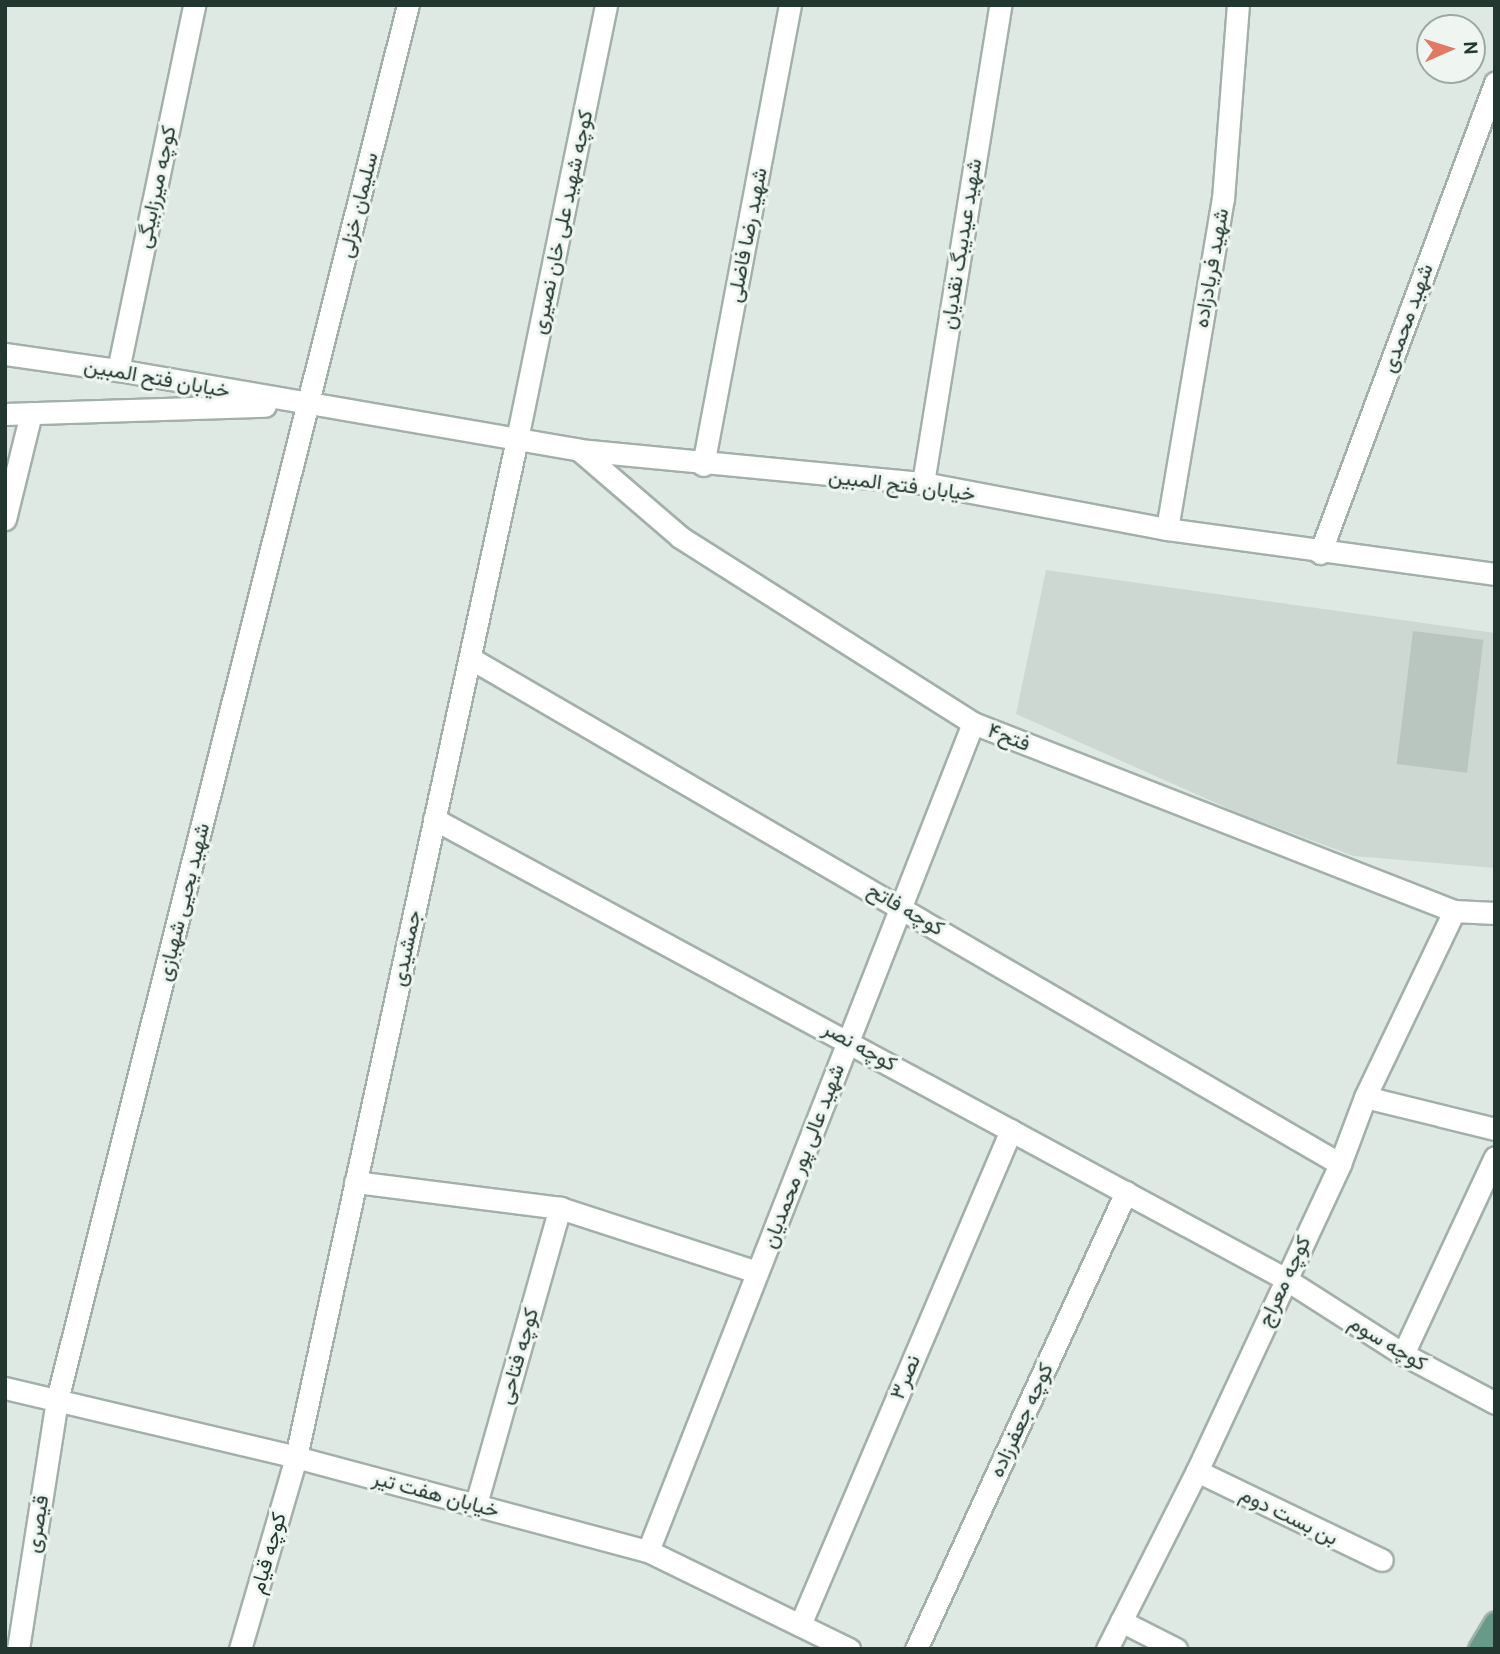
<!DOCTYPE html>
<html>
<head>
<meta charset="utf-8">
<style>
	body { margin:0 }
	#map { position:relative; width:1500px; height:1654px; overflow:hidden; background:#dfe9e4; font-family:Cabin,Vazirmatn,sans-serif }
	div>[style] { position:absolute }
	.built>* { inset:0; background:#ced8d3 }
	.building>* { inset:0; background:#b8c6bf; transform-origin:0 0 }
	.roads { filter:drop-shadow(2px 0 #a3b0aa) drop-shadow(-2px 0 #a3b0aa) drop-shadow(0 2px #a3b0aa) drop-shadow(0 -2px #a3b0aa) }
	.street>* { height:21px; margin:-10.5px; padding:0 10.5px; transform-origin:10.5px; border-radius:10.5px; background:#fff }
	.secondary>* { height:21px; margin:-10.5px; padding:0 10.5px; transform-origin:10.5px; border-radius:10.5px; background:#fff }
	.primary>* { height:21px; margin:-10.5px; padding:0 10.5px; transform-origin:10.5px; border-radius:10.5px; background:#699989 }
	span { translate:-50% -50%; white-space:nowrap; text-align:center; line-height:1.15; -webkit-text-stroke:6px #eff6f2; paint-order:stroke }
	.street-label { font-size:21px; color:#223730 }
	.frame { position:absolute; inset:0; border:7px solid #223730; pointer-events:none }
	.north { position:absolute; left:1416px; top:14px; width:70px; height:70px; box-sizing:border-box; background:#eff6f2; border:2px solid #9daaa4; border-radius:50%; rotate:87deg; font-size:19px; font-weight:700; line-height:28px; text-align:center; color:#223730 }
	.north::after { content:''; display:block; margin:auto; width:24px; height:32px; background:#e17a65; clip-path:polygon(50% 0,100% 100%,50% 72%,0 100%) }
</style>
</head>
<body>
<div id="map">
	<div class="built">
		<div style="clip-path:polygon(1046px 570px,1495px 633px,1495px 868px,1354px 856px,1243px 815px,1016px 714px)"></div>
	</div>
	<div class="building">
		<div style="left:1413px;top:631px;width:71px;height:134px;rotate:7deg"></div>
	</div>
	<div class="roads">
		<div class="street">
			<div style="left:118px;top:370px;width:373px;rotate:-78.2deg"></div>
			<div style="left:579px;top:450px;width:133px;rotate:40.7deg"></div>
			<div style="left:680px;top:537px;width:347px;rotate:32.4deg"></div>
			<div style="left:973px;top:723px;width:516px;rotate:21.35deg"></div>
			<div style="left:1454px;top:911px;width:41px;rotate:2.8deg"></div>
			<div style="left:703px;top:465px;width:468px;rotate:-79.3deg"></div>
			<div style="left:923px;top:483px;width:484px;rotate:-80.8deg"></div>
			<div style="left:5px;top:519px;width:109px;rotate:-76.2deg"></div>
			<div style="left:1167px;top:529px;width:335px;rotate:-80.4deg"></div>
			<div style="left:1223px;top:199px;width:195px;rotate:-85.6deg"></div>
			<div style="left:1320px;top:553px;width:502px;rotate:-69.58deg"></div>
			<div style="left:470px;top:658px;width:1006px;rotate:30.18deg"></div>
			<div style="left:434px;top:819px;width:966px;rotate:28.37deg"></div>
			<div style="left:1284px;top:1278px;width:141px;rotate:32.6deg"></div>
			<div style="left:1403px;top:1354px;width:104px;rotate:28deg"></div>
			<div style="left:1365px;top:1097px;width:134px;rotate:13.8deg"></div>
			<div style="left:355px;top:1182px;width:207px;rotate:7.2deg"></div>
			<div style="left:560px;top:1208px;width:207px;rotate:18deg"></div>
			<div style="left:1403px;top:1354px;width:217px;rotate:-65deg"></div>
			<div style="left:5px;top:1388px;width:299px;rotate:13.3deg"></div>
			<div style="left:296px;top:1457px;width:364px;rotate:15deg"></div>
			<div style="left:648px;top:1551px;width:224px;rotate:26deg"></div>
			<div style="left:1197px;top:1471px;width:205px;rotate:25.7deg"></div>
			<div style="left:476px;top:1504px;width:308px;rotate:-74.2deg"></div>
			<div style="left:648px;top:1551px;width:889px;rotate:-68.57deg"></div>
			<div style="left:1121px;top:1621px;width:62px;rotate:27deg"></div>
			<div style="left:800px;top:1625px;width:538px;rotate:-66.91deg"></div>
			<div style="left:18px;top:1649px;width:252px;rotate:-81.1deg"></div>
			<div style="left:57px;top:1400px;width:1438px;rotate:-75.88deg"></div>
			<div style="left:240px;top:1649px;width:200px;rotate:-73.7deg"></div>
			<div style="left:296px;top:1457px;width:1042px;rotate:-77.75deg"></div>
			<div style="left:517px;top:439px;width:443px;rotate:-78.4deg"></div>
			<div style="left:916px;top:1649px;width:503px;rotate:-65.32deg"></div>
			<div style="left:1107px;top:1649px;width:199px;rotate:-63.2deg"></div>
			<div style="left:1197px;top:1471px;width:339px;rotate:-65deg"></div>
			<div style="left:1340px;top:1164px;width:72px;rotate:-69.5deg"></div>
			<div style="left:1365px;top:1097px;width:206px;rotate:-64.4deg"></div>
		</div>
		<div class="secondary">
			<div style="left:5px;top:354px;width:114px;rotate:8.1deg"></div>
			<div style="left:118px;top:370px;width:468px;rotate:9.8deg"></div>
			<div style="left:579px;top:450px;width:346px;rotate:5.5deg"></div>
			<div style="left:923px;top:483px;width:248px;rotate:10.7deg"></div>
			<div style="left:1167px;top:529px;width:331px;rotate:7.8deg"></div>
			<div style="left:5px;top:414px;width:260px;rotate:-1.8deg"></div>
		</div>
		<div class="primary">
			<div style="left:1479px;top:1649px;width:31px;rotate:-59deg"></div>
		</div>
	</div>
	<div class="street-label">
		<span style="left:156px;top:187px;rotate:-78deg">کوچه میرزابیگی</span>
		<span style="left:358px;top:205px;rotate:-76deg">سلیمان خزلی</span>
		<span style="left:562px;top:222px;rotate:-78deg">کوچه شهید علی خان نصیری</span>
		<span style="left:747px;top:235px;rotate:-79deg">شهید رضا فاضلی</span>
		<span style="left:961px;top:244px;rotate:-81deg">شهید عیدیبگ نقدیان</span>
		<span style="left:1211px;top:268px;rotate:-80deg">شهید فریادزاده</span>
		<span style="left:1407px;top:318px;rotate:-70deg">شهید محمدی</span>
		<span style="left:157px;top:378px;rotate:10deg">خیابان فتح المبین</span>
		<span style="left:902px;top:485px;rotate:7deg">خیابان فتح المبین</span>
		<span style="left:1009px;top:737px;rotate:21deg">فتح۴</span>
		<span style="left:183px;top:902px;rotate:-76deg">شهید یحیی شهبازی</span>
		<span style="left:906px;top:909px;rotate:30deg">کوچه فاتح</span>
		<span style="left:406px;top:948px;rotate:-78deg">جمشیدی</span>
		<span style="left:860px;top:1046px;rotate:29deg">کوچه نصر</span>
		<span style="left:803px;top:1156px;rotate:-69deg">شهید عالی پور محمدیان</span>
		<span style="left:1284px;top:1281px;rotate:-65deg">کوچه معراج</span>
		<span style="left:1388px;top:1343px;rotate:31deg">کوچه سوم</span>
		<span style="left:518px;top:1356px;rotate:-74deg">کوچه فتاحی</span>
		<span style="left:905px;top:1377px;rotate:-67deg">نصر۳</span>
		<span style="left:1021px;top:1420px;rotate:-65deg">کوچه جعفرزاده</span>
		<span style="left:436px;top:1494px;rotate:15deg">خیابان هفت تیر</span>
		<span style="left:1289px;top:1516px;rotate:26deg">بن بست دوم</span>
		<span style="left:37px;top:1524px;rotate:-81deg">قیصری</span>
		<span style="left:268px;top:1553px;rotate:-74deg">کوچه قیام</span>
	</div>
	<div class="frame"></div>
	<div class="north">N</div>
</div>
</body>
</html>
